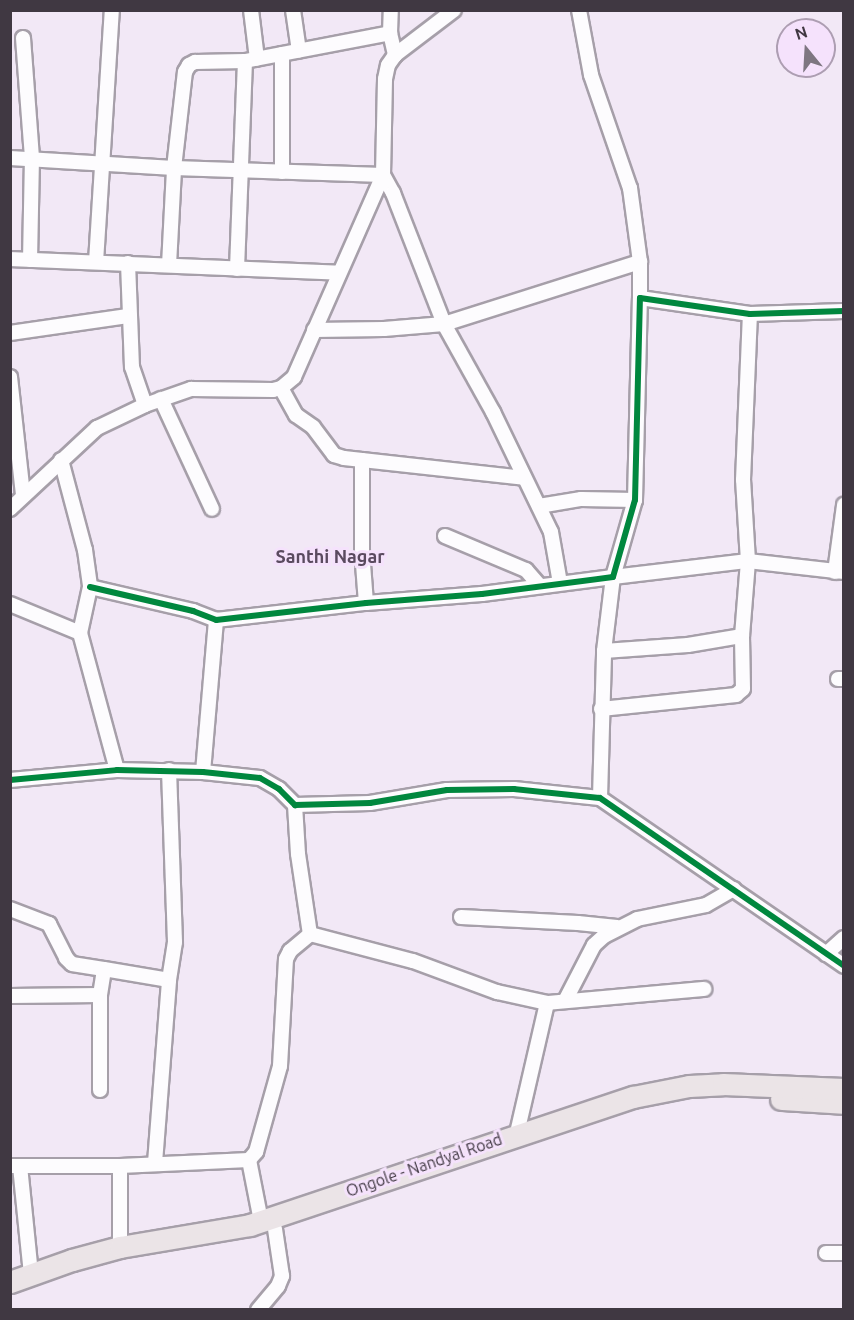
<!DOCTYPE html>
<html>
<head>
<meta charset="utf-8">
<style>
	body { margin:0 }
	#map { position:relative; width:854px; height:1320px; overflow:hidden; background:#f2e8f6; font-family:Ubuntu,sans-serif }
	div>[style] { position:absolute }
	.roads { filter:drop-shadow(2px 0 #a69fa9) drop-shadow(-2px 0 #a69fa9) drop-shadow(0 2px #a69fa9) drop-shadow(0 -2px #a69fa9) }
	.minor>* { height:14px; margin:-7px; padding:0 7px; transform-origin:7px; border-radius:7px; background:#fdfcfe }
	.primary>* { height:21px; margin:-10.5px; padding:0 10.5px; transform-origin:10.5px; border-radius:10.5px; background:#ebe4e7 }
	.cycleway>* { height:6px; margin:-3px; padding:0 3px; transform-origin:3px; border-radius:3px; background:#00873e }
	span { translate:-50% -50%; white-space:nowrap; text-align:center; line-height:1.15; -webkit-text-stroke:6px #f5e2fc; paint-order:stroke }
	.street-label { font-size:16px; color:#403842 }
	.neighbourhood-label { font-size:18px; color:#5b4b60; font-weight:700 }
	.frame { position:absolute; inset:0; border:12px solid #403842; pointer-events:none }
	.north { position:absolute; left:776px; top:18px; width:60px; height:60px; box-sizing:border-box; background:#f5e2fc; border:2px solid #ad9eb2; border-radius:50%; rotate:342deg; font-size:16px; font-weight:700; line-height:24px; text-align:center; color:#403842 }
	.north::after { content:''; display:block; margin:auto; width:21px; height:27px; background:#7e7681; clip-path:polygon(50% 0,100% 100%,50% 72%,0 100%) }
</style>
</head>
<body>
<div id="map">
	<div class="roads">
		<div class="minor">
			<div style="left:251px;top:10px;width:49px;rotate:83deg"></div>
			<div style="left:293px;top:10px;width:41px;rotate:81.7deg"></div>
			<div style="left:579px;top:10px;width:66px;rotate:79.5deg"></div>
			<div style="left:591px;top:75px;width:120px;rotate:71deg"></div>
			<div style="left:630px;top:188px;width:75px;rotate:82.3deg"></div>
			<div style="left:640px;top:262px;width:36px;rotate:90deg"></div>
			<div style="left:390px;top:33px;width:23px;rotate:-88deg"></div>
			<div style="left:23px;top:38px;width:119px;rotate:85.7deg"></div>
			<div style="left:32px;top:157px;width:103px;rotate:91.1deg"></div>
			<div style="left:10px;top:158px;width:164px;rotate:3.5deg"></div>
			<div style="left:174px;top:168px;width:209px;rotate:1.9deg"></div>
			<div style="left:383px;top:175px;width:21px;rotate:61deg"></div>
			<div style="left:393px;top:193px;width:141px;rotate:68.7deg"></div>
			<div style="left:444px;top:324px;width:101px;rotate:60.9deg"></div>
			<div style="left:493px;top:412px;width:133px;rotate:64.2deg"></div>
			<div style="left:551px;top:532px;width:52px;rotate:80deg"></div>
			<div style="left:282px;top:172px;width:118px;rotate:-90deg"></div>
			<div style="left:10px;top:259px;width:329px;rotate:2.4deg"></div>
			<div style="left:96px;top:262px;width:253px;rotate:-86.4deg"></div>
			<div style="left:128px;top:263px;width:104px;rotate:87.8deg"></div>
			<div style="left:132px;top:367px;width:40px;rotate:71.1deg"></div>
			<div style="left:169px;top:265px;width:97px;rotate:-87deg"></div>
			<div style="left:174px;top:168px;width:97px;rotate:-83.5deg"></div>
			<div style="left:185px;top:72px;width:8px;rotate:-60deg"></div>
			<div style="left:189px;top:65px;width:7px;rotate:-27deg"></div>
			<div style="left:195px;top:62px;width:50px;rotate:-1.1deg"></div>
			<div style="left:245px;top:61px;width:148px;rotate:-10.9deg"></div>
			<div style="left:390px;top:33px;width:23px;rotate:77deg"></div>
			<div style="left:237px;top:269px;width:208px;rotate:-87.8deg"></div>
			<div style="left:314px;top:330px;width:70px;rotate:-0.8deg"></div>
			<div style="left:384px;top:329px;width:60px;rotate:-4.8deg"></div>
			<div style="left:444px;top:324px;width:206px;rotate:-17.6deg"></div>
			<div style="left:10px;top:333px;width:119px;rotate:-8.2deg"></div>
			<div style="left:10px;top:377px;width:119px;rotate:83.7deg"></div>
			<div style="left:281px;top:388px;width:31px;rotate:61deg"></div>
			<div style="left:296px;top:415px;width:21px;rotate:35deg"></div>
			<div style="left:313px;top:427px;width:35px;rotate:53deg"></div>
			<div style="left:334px;top:455px;width:10px;rotate:17deg"></div>
			<div style="left:344px;top:458px;width:181px;rotate:6.3deg"></div>
			<div style="left:161px;top:399px;width:121px;rotate:65.1deg"></div>
			<div style="left:61px;top:460px;width:93px;rotate:75.1deg"></div>
			<div style="left:85px;top:550px;width:37px;rotate:82deg"></div>
			<div style="left:90px;top:587px;width:47px;rotate:102.3deg"></div>
			<div style="left:362px;top:460px;width:91px;rotate:90deg"></div>
			<div style="left:362px;top:551px;width:52px;rotate:85.6deg"></div>
			<div style="left:539px;top:506px;width:43px;rotate:-9.5deg"></div>
			<div style="left:581px;top:499px;width:54px;rotate:1.1deg"></div>
			<div style="left:10px;top:509px;width:119px;rotate:-43deg"></div>
			<div style="left:97px;top:428px;width:53px;rotate:-25.6deg"></div>
			<div style="left:145px;top:405px;width:49px;rotate:-19.2deg"></div>
			<div style="left:191px;top:389px;width:82px;rotate:0.7deg"></div>
			<div style="left:273px;top:390px;width:8px;rotate:-14deg"></div>
			<div style="left:281px;top:388px;width:17px;rotate:-40deg"></div>
			<div style="left:294px;top:377px;width:221px;rotate:-66.2deg"></div>
			<div style="left:383px;top:175px;width:96px;rotate:-88.8deg"></div>
			<div style="left:385px;top:79px;width:14px;rotate:-78deg"></div>
			<div style="left:388px;top:65px;width:12px;rotate:-55deg"></div>
			<div style="left:395px;top:55px;width:74px;rotate:-37.3deg"></div>
			<div style="left:445px;top:536px;width:88px;rotate:22.8deg"></div>
			<div style="left:526px;top:570px;width:21px;rotate:49deg"></div>
			<div style="left:835px;top:572px;width:68px;rotate:-82.3deg"></div>
			<div style="left:90px;top:587px;width:106px;rotate:13.1deg"></div>
			<div style="left:193px;top:611px;width:25px;rotate:21deg"></div>
			<div style="left:216px;top:620px;width:151px;rotate:-6.5deg"></div>
			<div style="left:366px;top:603px;width:116px;rotate:-4.4deg"></div>
			<div style="left:482px;top:594px;width:132px;rotate:-7.4deg"></div>
			<div style="left:613px;top:577px;width:80px;rotate:-74.1deg"></div>
			<div style="left:635px;top:500px;width:202px;rotate:-88.6deg"></div>
			<div style="left:640px;top:298px;width:111px;rotate:8.3deg"></div>
			<div style="left:750px;top:314px;width:94px;rotate:-1.8deg"></div>
			<div style="left:10px;top:604px;width:76px;rotate:22.5deg"></div>
			<div style="left:80px;top:633px;width:142px;rotate:74.9deg"></div>
			<div style="left:604px;top:651px;width:84px;rotate:-4.1deg"></div>
			<div style="left:688px;top:645px;width:55px;rotate:-9.5deg"></div>
			<div style="left:838px;top:679px;width:6px"></div>
			<div style="left:601px;top:709px;width:136px;rotate:-5.9deg"></div>
			<div style="left:736px;top:695px;width:9px;rotate:-41deg"></div>
			<div style="left:743px;top:689px;width:53px;rotate:-91.1deg"></div>
			<div style="left:742px;top:636px;width:75px;rotate:-85.4deg"></div>
			<div style="left:748px;top:561px;width:81px;rotate:-93.5deg"></div>
			<div style="left:743px;top:480px;width:166px;rotate:-87.6deg"></div>
			<div style="left:203px;top:772px;width:153px;rotate:-85.1deg"></div>
			<div style="left:10px;top:780px;width:107px;rotate:-5.3deg"></div>
			<div style="left:117px;top:770px;width:86px;rotate:1.3deg"></div>
			<div style="left:203px;top:772px;width:57px;rotate:6deg"></div>
			<div style="left:260px;top:778px;width:22px;rotate:30deg"></div>
			<div style="left:279px;top:789px;width:23px;rotate:45deg"></div>
			<div style="left:295px;top:805px;width:75px;rotate:-1.5deg"></div>
			<div style="left:370px;top:803px;width:78px;rotate:-9.6deg"></div>
			<div style="left:447px;top:790px;width:67px;rotate:-0.9deg"></div>
			<div style="left:514px;top:789px;width:86px;rotate:6deg"></div>
			<div style="left:600px;top:798px;width:296px;rotate:34.5deg"></div>
			<div style="left:600px;top:798px;width:147px;rotate:-88.4deg"></div>
			<div style="left:604px;top:651px;width:75px;rotate:-83.1deg"></div>
			<div style="left:613px;top:577px;width:136px;rotate:-6.8deg"></div>
			<div style="left:748px;top:561px;width:97px;rotate:6.5deg"></div>
			<div style="left:295px;top:805px;width:49px;rotate:86.5deg"></div>
			<div style="left:298px;top:854px;width:81px;rotate:81.5deg"></div>
			<div style="left:310px;top:934px;width:106px;rotate:14.7deg"></div>
			<div style="left:413px;top:961px;width:90px;rotate:20.3deg"></div>
			<div style="left:497px;top:992px;width:51px;rotate:12.4deg"></div>
			<div style="left:10px;top:909px;width:42px;rotate:21deg"></div>
			<div style="left:49px;top:924px;width:38px;rotate:63deg"></div>
			<div style="left:66px;top:958px;width:8px;rotate:45deg"></div>
			<div style="left:72px;top:964px;width:32px;rotate:9deg"></div>
			<div style="left:461px;top:917px;width:117px;rotate:2.9deg"></div>
			<div style="left:578px;top:923px;width:39px;rotate:6deg"></div>
			<div style="left:826px;top:954px;width:24px;rotate:-42deg"></div>
			<div style="left:10px;top:996px;width:90px;rotate:-0.6deg"></div>
			<div style="left:100px;top:995px;width:26px;rotate:-81deg"></div>
			<div style="left:104px;top:969px;width:66px;rotate:9.6deg"></div>
			<div style="left:565px;top:1001px;width:63px;rotate:-62.6deg"></div>
			<div style="left:594px;top:945px;width:13px;rotate:-42deg"></div>
			<div style="left:604px;top:936px;width:37px;rotate:-27deg"></div>
			<div style="left:637px;top:919px;width:70px;rotate:-11.5deg"></div>
			<div style="left:706px;top:905px;width:32px;rotate:-30deg"></div>
			<div style="left:100px;top:1090px;width:95px;rotate:-90deg"></div>
			<div style="left:517px;top:1133px;width:133px;rotate:-77deg"></div>
			<div style="left:547px;top:1003px;width:158px;rotate:-5.1deg"></div>
			<div style="left:249px;top:1160px;width:62px;rotate:78.9deg"></div>
			<div style="left:155px;top:1163px;width:184px;rotate:-85.6deg"></div>
			<div style="left:169px;top:980px;width:38px;rotate:-81deg"></div>
			<div style="left:175px;top:942px;width:172px;rotate:-92deg"></div>
			<div style="left:10px;top:1166px;width:110px"></div>
			<div style="left:20px;top:1166px;width:109px;rotate:84.2deg"></div>
			<div style="left:120px;top:1247px;width:81px;rotate:-90deg"></div>
			<div style="left:120px;top:1166px;width:129px;rotate:-2.7deg"></div>
			<div style="left:249px;top:1160px;width:11px;rotate:-49deg"></div>
			<div style="left:256px;top:1152px;width:89px;rotate:-74.4deg"></div>
			<div style="left:280px;top:1066px;width:107px;rotate:-86.8deg"></div>
			<div style="left:286px;top:959px;width:9px;rotate:-63deg"></div>
			<div style="left:290px;top:951px;width:26px;rotate:-40deg"></div>
			<div style="left:826px;top:1253px;width:18px"></div>
			<div style="left:258px;top:1310px;width:31px;rotate:-50deg"></div>
			<div style="left:278px;top:1286px;width:11px;rotate:-68deg"></div>
			<div style="left:282px;top:1276px;width:48px;rotate:-98.5deg"></div>
		</div>
		<div class="primary">
			<div style="left:781px;top:1099px;width:63px;rotate:3.6deg"></div>
			<div style="left:10px;top:1282px;width:66px;rotate:-19.5deg"></div>
			<div style="left:72px;top:1260px;width:50px;rotate:-15.2deg"></div>
			<div style="left:120px;top:1247px;width:132px;rotate:-9.6deg"></div>
			<div style="left:250px;top:1225px;width:404px;rotate:-18.5deg"></div>
			<div style="left:633px;top:1097px;width:57px;rotate:-11.1deg"></div>
			<div style="left:689px;top:1086px;width:34px;rotate:-3deg"></div>
			<div style="left:723px;top:1084px;width:121px;rotate:2.4deg"></div>
		</div>
	</div>
	<div class="cycleway">
		<div style="left:90px;top:587px;width:106px;rotate:13.1deg"></div>
		<div style="left:193px;top:611px;width:25px;rotate:21deg"></div>
		<div style="left:216px;top:620px;width:151px;rotate:-6.5deg"></div>
		<div style="left:366px;top:603px;width:116px;rotate:-4.4deg"></div>
		<div style="left:482px;top:594px;width:132px;rotate:-7.4deg"></div>
		<div style="left:613px;top:577px;width:80px;rotate:-74.1deg"></div>
		<div style="left:635px;top:500px;width:202px;rotate:-88.6deg"></div>
		<div style="left:640px;top:298px;width:111px;rotate:8.3deg"></div>
		<div style="left:750px;top:314px;width:94px;rotate:-1.8deg"></div>
		<div style="left:10px;top:780px;width:107px;rotate:-5.3deg"></div>
		<div style="left:117px;top:770px;width:86px;rotate:1.3deg"></div>
		<div style="left:203px;top:772px;width:57px;rotate:6deg"></div>
		<div style="left:260px;top:778px;width:22px;rotate:30deg"></div>
		<div style="left:279px;top:789px;width:23px;rotate:45deg"></div>
		<div style="left:295px;top:805px;width:75px;rotate:-1.5deg"></div>
		<div style="left:370px;top:803px;width:78px;rotate:-9.6deg"></div>
		<div style="left:447px;top:790px;width:67px;rotate:-0.9deg"></div>
		<div style="left:514px;top:789px;width:86px;rotate:6deg"></div>
		<div style="left:600px;top:798px;width:296px;rotate:34.5deg"></div>
	</div>
	<div class="street-label">
		<span style="left:424px;top:1165px;rotate:-19deg">Ongole - Nandyal Road</span>
	</div>
	<div class="neighbourhood-label">
		<span style="left:330px;top:556px">Santhi Nagar</span>
	</div>
	<div class="frame"></div>
	<div class="north">N</div>
</div>
</body>
</html>
